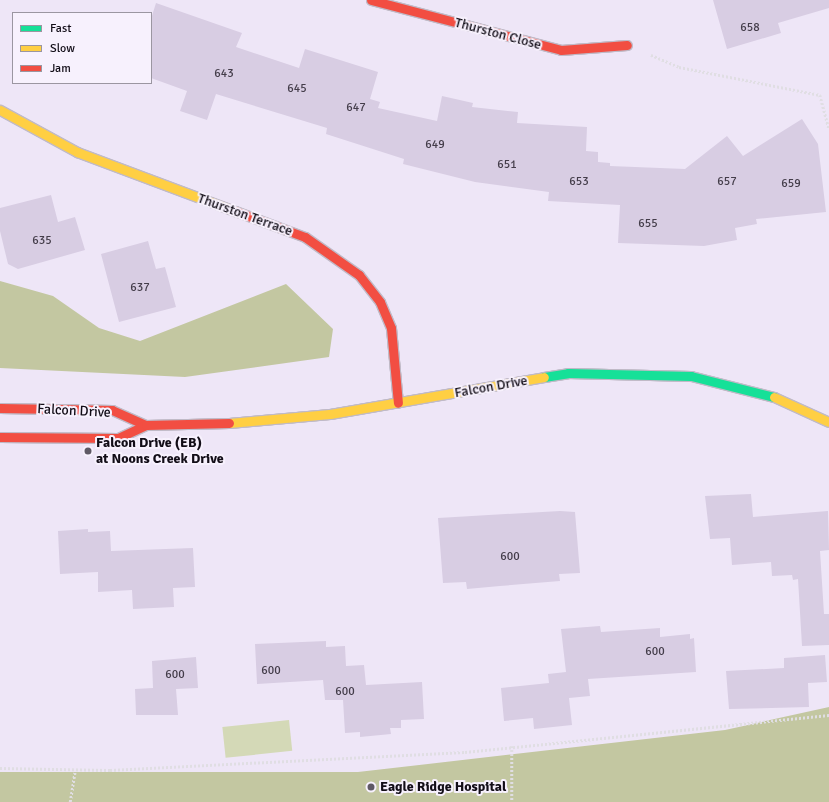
<!DOCTYPE html>
<html>
<head>
<meta charset="utf-8">
<style>
	body { margin:0 }
	#map { position:relative; width:829px; height:802px; overflow:hidden; background:#eee6f7; font-family:Signika,sans-serif }
	div>[style] { position:absolute }
	.green>* { inset:0; background:#d4d9b7; transform-origin:0 0 }
	.forest>* { inset:0; background:#c3c7a1 }
	.building>* { inset:0; background:#d8cde3 }
	.path>* { height:2.5px; margin-top:-1.25px; transform-origin:0; background:repeating-linear-gradient(90deg,#e0dee3 0 2px,transparent 0 4px) }
	.roads { filter:drop-shadow(1px 0 #c0bac7) drop-shadow(-1px 0 #c0bac7) drop-shadow(0 1px #c0bac7) drop-shadow(0 -1px #c0bac7) }
	.fast>* { height:9px; margin:-4.5px; padding:0 4.5px; transform-origin:4.5px; border-radius:4.5px; background:#16e098 }
	.slow>* { height:9px; margin:-4.5px; padding:0 4.5px; transform-origin:4.5px; border-radius:4.5px; background:#ffcf43 }
	.jam>* { height:9px; margin:-4.5px; padding:0 4.5px; transform-origin:4.5px; border-radius:4.5px; background:#f24e42 }
	.dots>* { width:11px; height:11px; translate:-50% -50%; box-sizing:border-box; border:2px solid #f7f1fd; border-radius:50% }
	span { translate:-50% -50%; white-space:nowrap; text-align:center; line-height:1.15; -webkit-text-stroke:4px #f7f1fd; paint-order:stroke }
	.number-label { font-size:12px; color:#443d4a }
	.number-label span { -webkit-text-stroke-width:0 }
	.street-label { font-size:14px; color:#120d17 }
	.poi-label { font-size:14px; color:#120d17; font-weight:700 }
	.left { translate:0 -50%; text-align:left }
	.legend { position:absolute; left:12px; top:12px; width:140px; height:72px; box-sizing:border-box; background:#f7f1fd; border:1px solid #9b96a1; margin:0; padding:5px 7px; list-style:none; font-size:12px; color:#120d17 }
	.legend li { display:flex; align-items:center; gap:8px; height:20px }
	.legend b { width:20px; border:1px solid #9b96a1 }
</style>
</head>
<body>
<div id="map">
	<div class="green">
		<div style="left:289px;top:720px;width:31px;height:67px;rotate:84deg"></div>
	</div>
	<div class="forest">
		<div style="clip-path:polygon(0 281px,53px 296px,99px 328px,140px 341px,286px 284px,333px 329px,329px 357px,185px 377px,0 368px)"></div>
		<div style="clip-path:polygon(829px 707px,829px 802px,0 802px,0 772px,358px 772px,725px 730px)"></div>
	</div>
	<div class="building">
		<div style="clip-path:polygon(713px 0,829px 0,829px 8px,778px 23px,781px 33px,727px 49px)"></div>
		<div style="clip-path:polygon(156px 3px,242px 33px,236px 47px,299px 68px,305px 49px,378px 72px,370px 99px,380px 102px,378px 108px,437px 121px,442px 96px,473px 103px,472px 107px,518px 112px,517px 123px,587px 127px,586px 151px,598px 152px,598px 162px,610px 163px,610px 166px,685px 169px,727px 136px,743px 156px,802px 119px,818px 144px,826px 212px,756px 219px,757px 224px,735px 228px,737px 240px,704px 246px,618px 243px,620px 205px,548px 201px,549px 192px,475px 182px,403px 164px,404px 159px,326px 134px,327px 128px,216px 94px,207px 120px,180px 111px,187px 91px,151px 78px,151px 19px)"></div>
		<div style="clip-path:polygon(51px 195px,58px 222px,75px 217px,85px 250px,18px 269px,8px 264px,0 231px,0 208px)"></div>
		<div style="clip-path:polygon(148px 241px,156px 269px,165px 267px,176px 307px,119px 322px,101px 254px)"></div>
		<div style="clip-path:polygon(751px 494px,753px 517px,828px 511px,829px 550px,820px 551px,824px 614px,829px 614px,829px 645px,802px 646px,798px 579px,793px 580px,792px 575px,772px 576px,771px 562px,732px 565px,730px 538px,710px 539px,705px 496px)"></div>
		<div style="clip-path:polygon(560px 511px,575px 512px,580px 573px,559px 574px,560px 581px,500px 586px,467px 589px,466px 582px,443px 583px,438px 518px)"></div>
		<div style="clip-path:polygon(88px 529px,88px 532px,110px 531px,111px 551px,193px 548px,195px 587px,173px 588px,174px 607px,133px 609px,132px 590px,98px 592px,98px 572px,60px 574px,58px 531px)"></div>
		<div style="clip-path:polygon(600px 626px,601px 632px,660px 628px,660px 637px,690px 634px,690px 639px,694px 638px,696px 672px,588px 679px,590px 696px,569px 698px,572px 725px,534px 729px,533px 718px,504px 721px,501px 688px,549px 683px,548px 674px,566px 672px,561px 629px)"></div>
		<div style="clip-path:polygon(326px 641px,326px 647px,345px 646px,346px 666px,364px 665px,366px 685px,422px 682px,424px 719px,401px 720px,401px 728px,390px 728px,391px 734px,360px 737px,360px 732px,345px 733px,343px 700px,325px 700px,323px 680px,257px 684px,255px 644px)"></div>
		<div style="clip-path:polygon(825px 655px,827px 682px,808px 683px,809px 707px,729px 709px,726px 671px,784px 668px,784px 658px)"></div>
		<div style="clip-path:polygon(196px 657px,198px 688px,176px 689px,178px 715px,136px 715px,135px 689px,153px 688px,152px 661px)"></div>
	</div>
	<div class="path">
		<div style="left:651px;top:55px;width:30px;rotate:23deg"></div>
		<div style="left:679px;top:67px;width:144px;rotate:11.2deg"></div>
		<div style="left:820px;top:95px;width:35px;rotate:75deg"></div>
		<div style="left:512px;top:746px;width:56px;rotate:90deg"></div>
		<div style="left:0;top:768px;width:110px;rotate:1deg"></div>
		<div style="left:110px;top:770px;width:355px;rotate:-2.9deg"></div>
		<div style="left:465px;top:752px;width:366px;rotate:-5.8deg"></div>
		<div style="left:70px;top:802px;width:30px;rotate:-81deg"></div>
	</div>
	<div class="roads">
		<div class="fast">
			<div style="left:544px;top:377px;width:24px;rotate:-9deg"></div>
			<div style="left:568px;top:373px;width:123px;rotate:1.4deg"></div>
			<div style="left:691px;top:376px;width:86px;rotate:14.2deg"></div>
		</div>
		<div class="slow">
			<div style="left:0;top:110px;width:88px;rotate:28.6deg"></div>
			<div style="left:77px;top:152px;width:169px;rotate:20.5deg"></div>
			<div style="left:774px;top:397px;width:60px;rotate:24.4deg"></div>
			<div style="left:229px;top:423px;width:101px;rotate:-5.1deg"></div>
			<div style="left:330px;top:414px;width:217px;rotate:-9.8deg"></div>
		</div>
		<div class="jam">
			<div style="left:371px;top:0;width:196px;rotate:14.7deg"></div>
			<div style="left:561px;top:50px;width:66px;rotate:-4.3deg"></div>
			<div style="left:235px;top:211px;width:75px;rotate:20.4deg"></div>
			<div style="left:305px;top:237px;width:66px;rotate:35.1deg"></div>
			<div style="left:359px;top:275px;width:34px;rotate:52deg"></div>
			<div style="left:380px;top:302px;width:28px;rotate:67deg"></div>
			<div style="left:391px;top:328px;width:75px;rotate:84.7deg"></div>
			<div style="left:0;top:408px;width:112px;rotate:1deg"></div>
			<div style="left:112px;top:410px;width:37px;rotate:24deg"></div>
			<div style="left:0;top:437px;width:118px;rotate:0.5deg"></div>
			<div style="left:118px;top:438px;width:31px;rotate:-25deg"></div>
			<div style="left:146px;top:425px;width:83px;rotate:-1.4deg"></div>
		</div>
	</div>
	<div class="dots">
		<div style="left:88px;top:451px;background:#5f5965"></div>
		<div style="left:371px;top:787px;background:#5f5965"></div>
	</div>
	<div class="number-label">
		<span style="left:750px;top:28px">658</span>
		<span style="left:224px;top:74px">643</span>
		<span style="left:297px;top:89px">645</span>
		<span style="left:356px;top:108px">647</span>
		<span style="left:435px;top:145px">649</span>
		<span style="left:507px;top:165px">651</span>
		<span style="left:579px;top:182px">653</span>
		<span style="left:727px;top:182px">657</span>
		<span style="left:791px;top:184px">659</span>
		<span style="left:648px;top:224px">655</span>
		<span style="left:42px;top:241px">635</span>
		<span style="left:140px;top:288px">637</span>
		<span style="left:510px;top:557px">600</span>
		<span style="left:655px;top:652px">600</span>
		<span style="left:271px;top:671px">600</span>
		<span style="left:175px;top:675px">600</span>
		<span style="left:345px;top:692px">600</span>
	</div>
	<div class="street-label">
		<span style="left:498px;top:34px;rotate:15deg">Thurston Close</span>
		<span style="left:245px;top:215px;rotate:20deg">Thurston Terrace</span>
		<span style="left:491px;top:387px;rotate:-10deg">Falcon Drive</span>
		<span style="left:74px;top:411px;rotate:3deg">Falcon Drive</span>
	</div>
	<div class="poi-label">
		<span class="left" style="left:96px;top:451px">Falcon Drive (EB)<br>at Noons Creek Drive</span>
		<span class="left" style="left:380px;top:787px">Eagle Ridge Hospital</span>
	</div>
	<ul class="legend">
	<li><b style="height:5px;background:#16e098"></b>Fast</li>
	<li><b style="height:5px;background:#ffcf43"></b>Slow</li>
	<li><b style="height:5px;background:#f24e42"></b>Jam</li>
	</ul>
</div>
</body>
</html>
